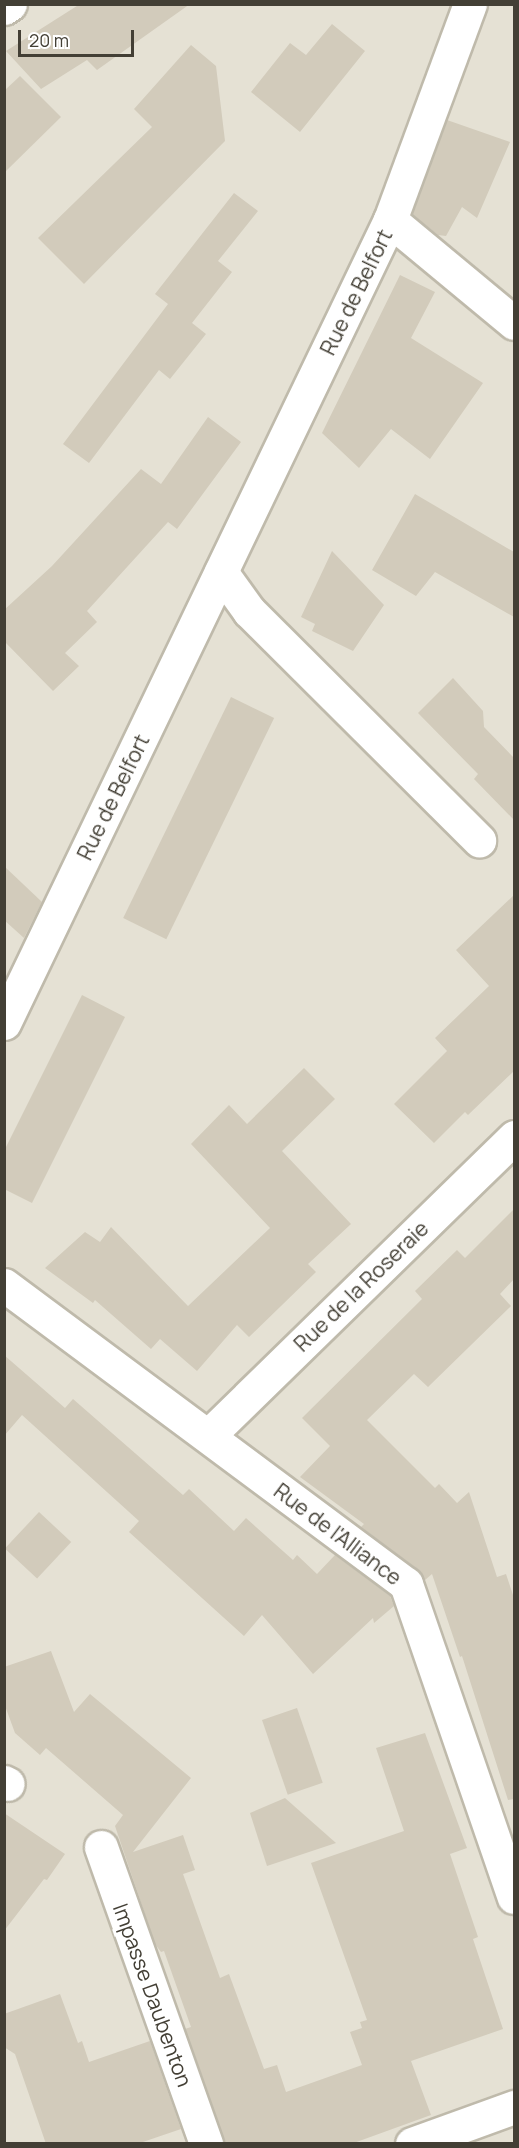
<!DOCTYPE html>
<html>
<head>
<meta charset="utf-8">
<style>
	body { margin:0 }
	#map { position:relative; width:519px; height:2148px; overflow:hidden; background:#f1eee5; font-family:Manrope,sans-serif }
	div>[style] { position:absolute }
	.residential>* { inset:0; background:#e5e1d4; transform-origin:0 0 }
	.building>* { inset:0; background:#d2cbbb; transform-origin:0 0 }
	.roads { filter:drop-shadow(2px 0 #bfbaab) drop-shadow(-2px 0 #bfbaab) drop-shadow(0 2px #bfbaab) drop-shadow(0 -2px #bfbaab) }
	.minor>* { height:33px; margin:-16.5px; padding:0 16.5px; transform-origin:16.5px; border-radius:16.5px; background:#fff }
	span { translate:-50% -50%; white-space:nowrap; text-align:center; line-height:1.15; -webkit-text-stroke:6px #fff; paint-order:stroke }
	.street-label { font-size:21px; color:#433f35 }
	.frame { position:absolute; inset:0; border:6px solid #433f35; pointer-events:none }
	.scale { position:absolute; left:18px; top:30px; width:116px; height:27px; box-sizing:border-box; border:3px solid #433f35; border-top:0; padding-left:8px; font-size:18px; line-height:21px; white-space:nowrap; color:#433f35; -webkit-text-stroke:4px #fff; paint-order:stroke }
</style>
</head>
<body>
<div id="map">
	<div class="residential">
		<div style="left:5px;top:5px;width:509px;height:2138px"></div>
	</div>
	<div class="building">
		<div style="clip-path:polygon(80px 4px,190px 4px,97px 70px,87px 60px,41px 89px,6px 51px)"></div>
		<div style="clip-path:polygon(332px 24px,365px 51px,300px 132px,251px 92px,290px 43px,306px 55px)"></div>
		<div style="clip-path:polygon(191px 45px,216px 66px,225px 141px,84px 284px,38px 238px,152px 127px,134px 109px)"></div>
		<div style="clip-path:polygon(20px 76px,61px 117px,4px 173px,4px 91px)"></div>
		<div style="clip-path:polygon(447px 120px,510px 142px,477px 218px,462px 207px,446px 236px,438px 235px,412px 214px)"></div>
		<div style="clip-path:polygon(234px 193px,258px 211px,218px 261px,232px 272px,192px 323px,206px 334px,170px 379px,159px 370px,89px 463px,63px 444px,168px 304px,155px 294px)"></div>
		<div style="clip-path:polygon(400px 275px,435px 292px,411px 338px,483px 383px,430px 459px,391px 429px,359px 468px,322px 433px)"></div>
		<div style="clip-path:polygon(208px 417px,241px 442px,177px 529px,168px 522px,87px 611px,97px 622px,65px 653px,79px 666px,53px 691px,4px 641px,4px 610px,52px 566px,141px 469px,161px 484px)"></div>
		<div style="clip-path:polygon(415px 494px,514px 552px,514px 617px,435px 572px,416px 596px,372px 570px)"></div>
		<div style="clip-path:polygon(332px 551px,384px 605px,353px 651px,312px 631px,315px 624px,301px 617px)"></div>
		<div style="clip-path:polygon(453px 678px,483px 711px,484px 727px,514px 758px,514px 820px,474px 779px,478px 774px,418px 713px)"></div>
		<div style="left:231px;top:697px;width:48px;height:246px;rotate:26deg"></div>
		<div style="clip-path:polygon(4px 866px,42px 902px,24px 938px,4px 920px)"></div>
		<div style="clip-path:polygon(514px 895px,514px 1071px,468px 1115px,465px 1112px,434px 1143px,394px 1104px,447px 1051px,435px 1038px,489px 986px,456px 950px)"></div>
		<div style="clip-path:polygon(82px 995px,125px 1017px,32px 1203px,4px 1189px,4px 1151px)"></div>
		<div style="clip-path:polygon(304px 1068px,335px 1099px,282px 1151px,351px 1224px,308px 1264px,316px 1272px,249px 1337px,237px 1325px,197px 1371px,160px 1339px,151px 1349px,95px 1300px,93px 1303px,45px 1268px,85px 1232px,100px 1242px,111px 1227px,188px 1306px,270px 1228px,191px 1144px,229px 1105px,247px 1124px)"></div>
		<div style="clip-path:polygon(514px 1209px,514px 1279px,500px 1294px,511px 1306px,428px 1387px,414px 1374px,367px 1420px,435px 1488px,439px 1484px,457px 1503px,469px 1492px,497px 1577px,506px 1574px,514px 1598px,514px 1799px,508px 1800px,462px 1656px,460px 1657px,432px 1574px,425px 1580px,417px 1569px,361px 1527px,364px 1524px,300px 1477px,330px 1446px,302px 1418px,422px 1299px,415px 1291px,457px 1250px,465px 1258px)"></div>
		<div style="clip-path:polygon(4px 1355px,65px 1408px,73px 1399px,183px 1495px,189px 1489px,234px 1531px,246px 1518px,293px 1560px,297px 1555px,317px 1574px,335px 1555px,390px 1596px,394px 1606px,374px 1623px,373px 1618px,313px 1674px,262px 1615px,244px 1636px,129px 1532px,139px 1521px,22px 1415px,4px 1436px)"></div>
		<div style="left:39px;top:1512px;width:44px;height:50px;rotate:43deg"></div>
		<div style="clip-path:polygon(51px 1651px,74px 1712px,90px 1694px,191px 1778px,133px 1852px,183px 1835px,195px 1870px,183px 1874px,220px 1978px,229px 1974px,264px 2069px,277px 2065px,286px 2092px,362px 2065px,350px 2032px,362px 2028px,360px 2022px,367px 2020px,311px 1863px,404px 1831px,376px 1748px,425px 1733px,467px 1848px,450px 1854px,478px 1937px,473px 1939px,503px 2029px,411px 2061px,431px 2115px,351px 2144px,225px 2144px,185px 2029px,191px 2027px,164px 1951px,161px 1952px,155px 1944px,115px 1826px,123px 1815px,46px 1748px,40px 1755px,15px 1733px,4px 1703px,4px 1667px)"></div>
		<div style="left:297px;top:1708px;width:79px;height:37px;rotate:71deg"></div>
		<div style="clip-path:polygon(285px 1798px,336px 1843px,267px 1866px,250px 1813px)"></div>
		<div style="clip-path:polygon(4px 1813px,65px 1854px,47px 1880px,44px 1879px,4px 1931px)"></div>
		<div style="clip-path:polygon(60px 1994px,78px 2043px,82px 2041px,89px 2062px,150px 2041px,181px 2129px,137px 2144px,46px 2144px,15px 2054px,4px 2047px,4px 2014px)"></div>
	</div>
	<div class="roads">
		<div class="minor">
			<div style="left:4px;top:8px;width:7px;rotate:-34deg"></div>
			<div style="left:390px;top:220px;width:161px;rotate:39.7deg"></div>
			<div style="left:221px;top:572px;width:48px;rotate:54.3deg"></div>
			<div style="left:249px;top:611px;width:325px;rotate:44.9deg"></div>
			<div style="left:4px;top:1023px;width:891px;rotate:-64.33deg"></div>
			<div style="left:390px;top:220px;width:230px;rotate:-69.7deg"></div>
			<div style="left:4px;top:1285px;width:501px;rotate:36.64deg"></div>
			<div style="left:406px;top:1584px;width:331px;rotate:71deg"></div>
			<div style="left:208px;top:1436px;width:428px;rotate:-44.3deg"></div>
			<div style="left:4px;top:1782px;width:4px;rotate:27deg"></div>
			<div style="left:101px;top:1847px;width:315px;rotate:70.5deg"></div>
			<div style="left:412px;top:2144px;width:109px;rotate:-19.9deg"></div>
		</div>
	</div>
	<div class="street-label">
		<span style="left:356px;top:292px;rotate:-64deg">Rue de Belfort</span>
		<span style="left:113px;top:797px;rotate:-64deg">Rue de Belfort</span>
		<span style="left:361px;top:1286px;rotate:-44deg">Rue de la Roseraie</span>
		<span style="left:338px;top:1534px;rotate:37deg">Rue de l'Alliance</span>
		<span style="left:153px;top:1995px;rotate:70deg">Impasse Daubenton</span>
	</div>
	<div class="frame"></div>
	<div class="scale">20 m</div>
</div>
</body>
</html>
